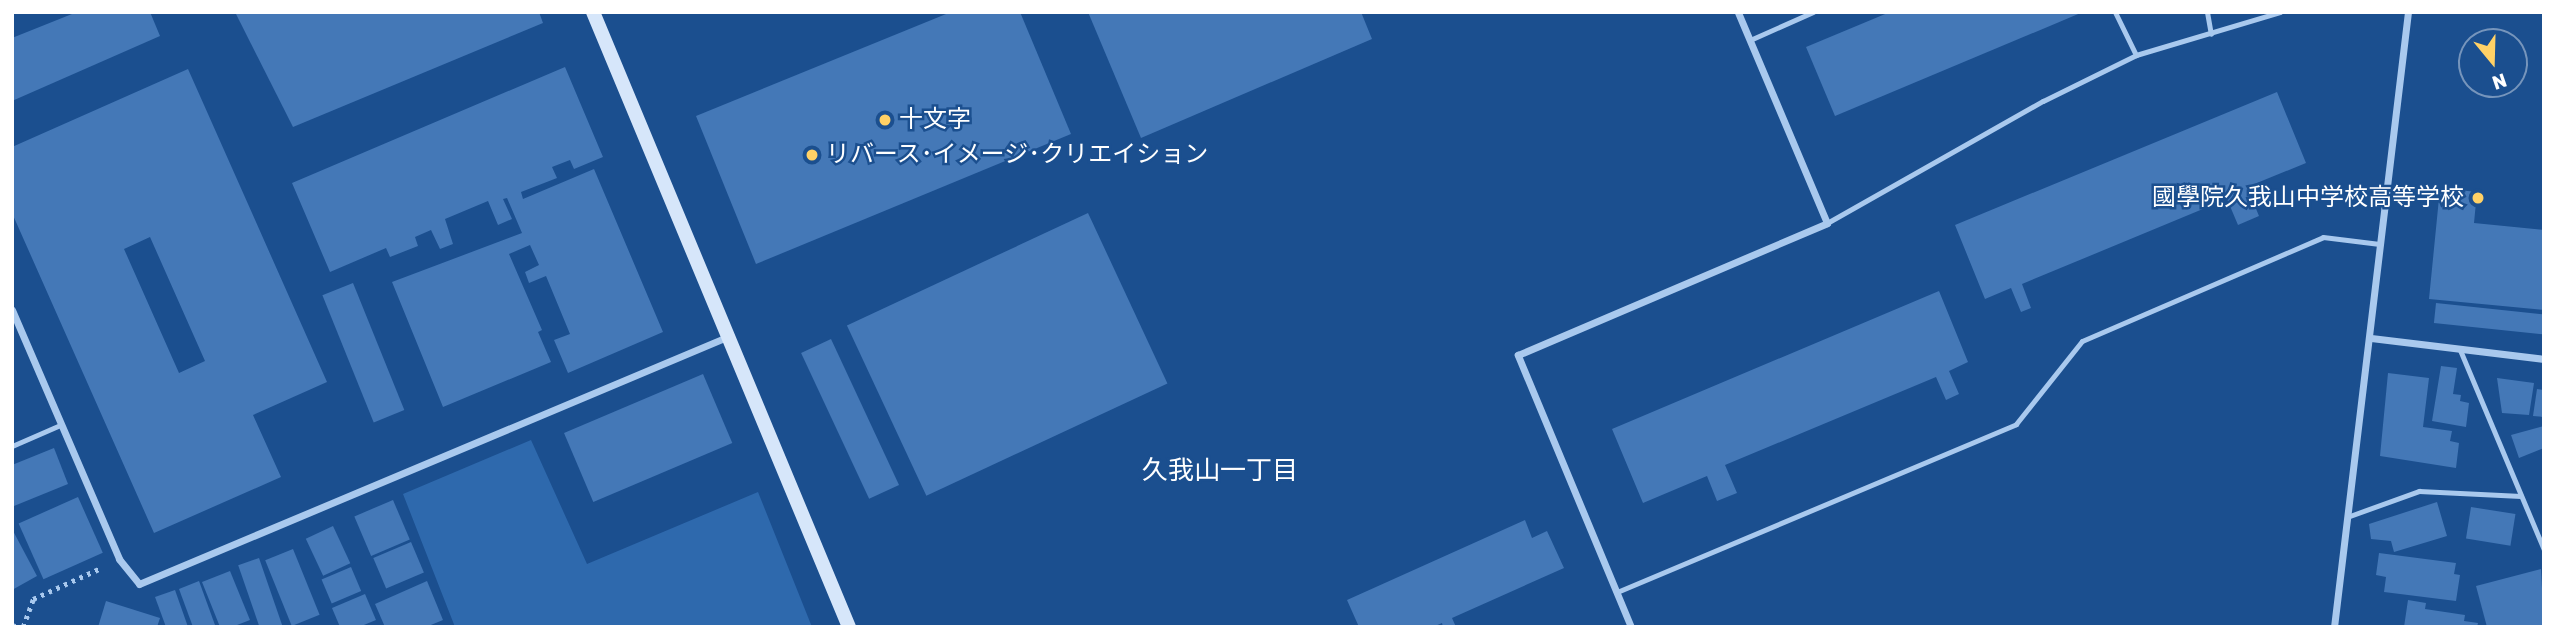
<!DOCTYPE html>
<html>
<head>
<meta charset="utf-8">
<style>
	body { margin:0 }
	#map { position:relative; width:2556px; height:639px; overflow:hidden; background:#1b4f8f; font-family:Rubik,"Noto Sans JP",sans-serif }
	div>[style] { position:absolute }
	.green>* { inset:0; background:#2e69ad }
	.building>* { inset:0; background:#4478b7; transform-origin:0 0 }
	.path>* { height:4.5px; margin-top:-2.25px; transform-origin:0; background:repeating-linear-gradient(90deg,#a9c9ee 0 3.5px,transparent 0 8.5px) }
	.lane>* { height:5px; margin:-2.5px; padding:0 2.5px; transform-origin:2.5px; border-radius:2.5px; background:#a9c9ee }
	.street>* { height:7px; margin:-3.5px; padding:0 3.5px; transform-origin:3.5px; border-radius:3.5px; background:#a9c9ee }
	.secondary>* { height:14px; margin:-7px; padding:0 7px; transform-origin:7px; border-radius:7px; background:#d6e6fa }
	.dots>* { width:19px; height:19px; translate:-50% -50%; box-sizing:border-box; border:4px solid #1b4f8f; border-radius:50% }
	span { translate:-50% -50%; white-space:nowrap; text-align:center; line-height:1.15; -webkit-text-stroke:5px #1b4f8f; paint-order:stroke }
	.poi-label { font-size:24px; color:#fff }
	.left { translate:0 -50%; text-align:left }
	.right { translate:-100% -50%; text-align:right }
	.neighbourhood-label { font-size:26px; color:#fff }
	.frame { position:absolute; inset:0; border:14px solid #fff; pointer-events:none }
	.north { position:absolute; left:2458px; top:28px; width:70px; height:70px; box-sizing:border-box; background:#1b4f8f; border:2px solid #7695bc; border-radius:50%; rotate:161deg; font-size:19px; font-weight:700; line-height:28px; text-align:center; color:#fff }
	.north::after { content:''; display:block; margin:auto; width:24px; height:32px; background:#ffd166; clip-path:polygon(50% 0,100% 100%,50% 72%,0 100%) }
</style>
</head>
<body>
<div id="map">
	<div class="green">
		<div style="clip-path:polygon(531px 440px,587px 564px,758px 492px,812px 627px,455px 627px,403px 494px)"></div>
	</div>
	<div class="building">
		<div style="clip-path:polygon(77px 12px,150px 12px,160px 36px,12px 101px,12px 38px)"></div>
		<div style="clip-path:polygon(235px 12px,539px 12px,543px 23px,293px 127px)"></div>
		<div style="clip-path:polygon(951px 12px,1020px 12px,1071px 134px,756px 264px,696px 116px)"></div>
		<div style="clip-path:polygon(1088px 12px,1361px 12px,1372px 39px,1141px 138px)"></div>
		<div style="clip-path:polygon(1890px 12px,2083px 12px,1835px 116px,1806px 47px)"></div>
		<div style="clip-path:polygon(565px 67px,603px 157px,574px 169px,570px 160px,552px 167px,557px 178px,521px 192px,523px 199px,594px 169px,663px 332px,568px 373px,554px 340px,570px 334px,546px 276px,529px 283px,525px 272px,539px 265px,530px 245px,509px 254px,542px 330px,538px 332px,551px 362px,443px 407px,392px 282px,522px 233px,507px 198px,503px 199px,512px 219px,498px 225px,488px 201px,445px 219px,453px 244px,440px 249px,431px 230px,415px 237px,418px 246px,390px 257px,386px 248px,330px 272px,292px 183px)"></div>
		<div style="clip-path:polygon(evenodd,188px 69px,327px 382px,253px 415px,281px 477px,154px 533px,12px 213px,12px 147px,188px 69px,150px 237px,205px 361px,179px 373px,124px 249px,150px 237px)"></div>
		<div style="clip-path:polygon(2277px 92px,2306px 163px,2247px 187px,2259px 216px,2238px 225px,2227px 199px,2022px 284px,2031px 308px,2021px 312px,2011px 288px,1985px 299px,1955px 225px)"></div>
		<div style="clip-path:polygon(2440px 188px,2477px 192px,2474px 223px,2544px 230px,2544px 310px,2429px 299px)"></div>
		<div style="left:1088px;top:213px;width:188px;height:266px;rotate:65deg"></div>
		<div style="left:353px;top:283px;width:137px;height:33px;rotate:68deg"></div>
		<div style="clip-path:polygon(1939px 291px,1968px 362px,1949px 371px,1959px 394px,1946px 400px,1936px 377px,1725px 465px,1737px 493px,1717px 501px,1707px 476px,1643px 503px,1612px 429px)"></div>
		<div style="left:2436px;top:303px;width:109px;height:20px;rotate:6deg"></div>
		<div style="left:831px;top:339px;width:161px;height:33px;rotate:65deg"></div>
		<div style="clip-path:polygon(2441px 366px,2457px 368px,2453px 394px,2461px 395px,2460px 401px,2469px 403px,2466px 427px,2432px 421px)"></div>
		<div style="clip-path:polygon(2388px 373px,2429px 378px,2423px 427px,2452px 431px,2450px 441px,2459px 443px,2456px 468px,2380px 456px)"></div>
		<div style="left:703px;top:374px;width:75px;height:151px;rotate:67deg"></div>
		<div style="clip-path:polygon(2497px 378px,2534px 383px,2529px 415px,2502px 413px)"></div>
		<div style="clip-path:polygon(2537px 389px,2544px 390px,2544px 417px,2533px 416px)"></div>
		<div style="clip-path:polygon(2544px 426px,2544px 448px,2519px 458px,2511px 435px)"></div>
		<div style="clip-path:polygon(54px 448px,68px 484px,14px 506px,12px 465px)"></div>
		<div style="left:78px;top:497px;width:61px;height:65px;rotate:66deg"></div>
		<div style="left:393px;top:500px;width:43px;height:42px;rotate:67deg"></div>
		<div style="clip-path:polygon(2437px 502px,2447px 536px,2394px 552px,2391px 541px,2371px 539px,2369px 524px)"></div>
		<div style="left:2471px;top:507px;width:45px;height:32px;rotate:9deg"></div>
		<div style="clip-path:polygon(1525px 520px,1532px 538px,1547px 531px,1564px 568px,1452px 618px,1456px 627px,1443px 627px,1442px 623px,1433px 627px,1359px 627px,1347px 600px)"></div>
		<div style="left:333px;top:526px;width:41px;height:30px;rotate:65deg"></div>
		<div style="clip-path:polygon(12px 529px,37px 576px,12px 590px)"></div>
		<div style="left:411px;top:542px;width:33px;height:41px;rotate:67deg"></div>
		<div style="left:293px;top:549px;width:71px;height:30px;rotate:68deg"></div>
		<div style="clip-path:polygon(2379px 553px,2456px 563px,2454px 574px,2460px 575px,2456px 601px,2384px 592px,2386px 577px,2376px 575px)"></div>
		<div style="left:259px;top:558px;width:73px;height:22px;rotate:71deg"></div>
		<div style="left:351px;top:567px;width:26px;height:32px;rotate:67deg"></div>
		<div style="clip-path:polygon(2541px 569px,2544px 627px,2487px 627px,2476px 586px)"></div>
		<div style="clip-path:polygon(230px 571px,250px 620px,232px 627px,220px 627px,202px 582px)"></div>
		<div style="clip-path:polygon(199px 581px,215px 625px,209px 627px,193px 627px,179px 589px)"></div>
		<div style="clip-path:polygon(427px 581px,443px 620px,426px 627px,385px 627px,375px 604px)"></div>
		<div style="clip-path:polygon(175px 590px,188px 627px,166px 627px,155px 597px)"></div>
		<div style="clip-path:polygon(365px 594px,376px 620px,359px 627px,340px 627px,332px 608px)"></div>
		<div style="clip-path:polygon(2408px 600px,2426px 603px,2425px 609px,2465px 615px,2464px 621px,2478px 623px,2477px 627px,2404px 627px)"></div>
		<div style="clip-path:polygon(106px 601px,160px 618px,157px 627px,98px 627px)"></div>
	</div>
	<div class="path">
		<div style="left:12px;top:625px;width:6px;rotate:18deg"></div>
		<div style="left:23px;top:627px;width:30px;rotate:-70deg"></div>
		<div style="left:33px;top:599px;width:75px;rotate:-24.5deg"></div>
	</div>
	<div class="lane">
		<div style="left:2115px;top:12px;width:48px;rotate:64deg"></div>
		<div style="left:2207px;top:12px;width:22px;rotate:80deg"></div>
		<div style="left:1750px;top:40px;width:69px;rotate:-24deg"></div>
		<div style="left:1827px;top:223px;width:248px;rotate:-29.5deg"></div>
		<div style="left:2043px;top:101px;width:104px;rotate:-26.3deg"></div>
		<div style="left:2136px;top:55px;width:150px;rotate:-16.6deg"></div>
		<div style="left:2460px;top:350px;width:217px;rotate:67.2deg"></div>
		<div style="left:12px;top:446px;width:52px;rotate:-23.6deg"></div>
		<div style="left:2347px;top:517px;width:77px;rotate:-19.9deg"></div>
		<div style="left:2419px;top:491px;width:102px;rotate:2.8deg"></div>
		<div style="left:1617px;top:592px;width:433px;rotate:-22.8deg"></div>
		<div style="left:2016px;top:424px;width:106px;rotate:-51.5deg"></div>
		<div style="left:2082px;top:341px;width:262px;rotate:-23.3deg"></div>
		<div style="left:2323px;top:237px;width:57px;rotate:7deg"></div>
	</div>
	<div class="street">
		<div style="left:12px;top:310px;width:271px;rotate:66.7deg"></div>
		<div style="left:119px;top:559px;width:32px;rotate:51deg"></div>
		<div style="left:139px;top:584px;width:638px;rotate:-22.79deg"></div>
		<div style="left:2371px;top:338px;width:174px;rotate:6.9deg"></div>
		<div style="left:1631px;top:627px;width:295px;rotate:-112.6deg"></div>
		<div style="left:1518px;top:355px;width:336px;rotate:-23.1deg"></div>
		<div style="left:1827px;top:223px;width:229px;rotate:-112.9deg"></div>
		<div style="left:2334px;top:627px;width:619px;rotate:-83.14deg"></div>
	</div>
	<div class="secondary">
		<div style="left:593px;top:12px;width:666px;rotate:67.4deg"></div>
	</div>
	<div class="dots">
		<div style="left:885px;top:120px;background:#ffd166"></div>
		<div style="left:812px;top:155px;background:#ffd166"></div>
		<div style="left:2478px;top:198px;background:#ffd166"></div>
	</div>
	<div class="poi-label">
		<span class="left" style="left:899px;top:120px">十文字</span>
		<span class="left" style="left:826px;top:155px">リバース･イメージ･クリエイション</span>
		<span class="right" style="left:2464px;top:198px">國學院久我山中学校高等学校</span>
	</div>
	<div class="neighbourhood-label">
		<span style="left:1220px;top:471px">久我山一丁目</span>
	</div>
	<div class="frame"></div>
	<div class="north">N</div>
</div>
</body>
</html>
